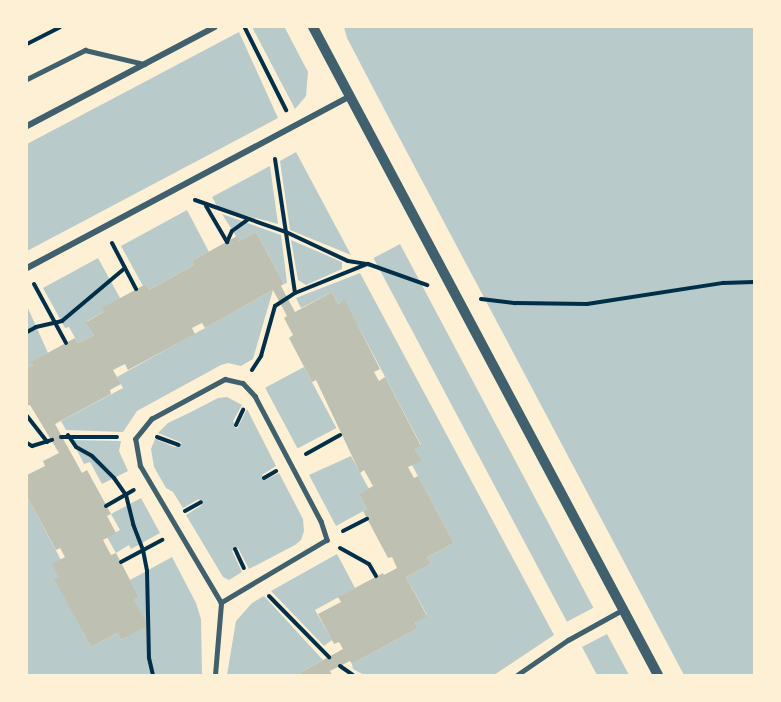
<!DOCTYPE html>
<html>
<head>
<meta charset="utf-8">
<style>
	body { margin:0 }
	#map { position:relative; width:781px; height:702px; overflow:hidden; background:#fdf0d5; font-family:"DejaVu Sans",sans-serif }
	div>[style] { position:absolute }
	.green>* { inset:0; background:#b9caca; transform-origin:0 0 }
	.building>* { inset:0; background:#bec0b2 }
	.path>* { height:4px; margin:-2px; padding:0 2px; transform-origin:2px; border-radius:2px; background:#003049 }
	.service>* { height:4.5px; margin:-2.25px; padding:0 2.25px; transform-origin:2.25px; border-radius:2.25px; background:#3f606c }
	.minor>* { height:6px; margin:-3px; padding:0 3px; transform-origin:3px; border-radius:3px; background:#3f606c }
	.tertiary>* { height:10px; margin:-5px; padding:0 5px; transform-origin:5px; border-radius:5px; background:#3f606c }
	span { translate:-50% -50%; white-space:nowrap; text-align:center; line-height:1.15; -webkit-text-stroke:6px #fdf0d5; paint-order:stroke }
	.frame { position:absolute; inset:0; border:28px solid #fdf0d5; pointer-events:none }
</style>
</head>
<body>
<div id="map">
	<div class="green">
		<div style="clip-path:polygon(252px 27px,285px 28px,308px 72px,306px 96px,295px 109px)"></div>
		<div style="clip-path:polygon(344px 27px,754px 27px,754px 675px,684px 675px,391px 122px,347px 38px)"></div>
		<div style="clip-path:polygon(239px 32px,278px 118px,27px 251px,27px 144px)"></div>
		<div style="clip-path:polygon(296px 152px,351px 255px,290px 230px,280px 161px)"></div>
		<div style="clip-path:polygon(270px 166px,278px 224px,218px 208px,212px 197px)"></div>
		<div style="clip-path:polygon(187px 210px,209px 252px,192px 261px,194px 265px,149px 290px,146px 284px,143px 286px,121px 246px)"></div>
		<div style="clip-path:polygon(222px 214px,281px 235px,287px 283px,284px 284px,256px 232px,239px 241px)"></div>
		<div style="clip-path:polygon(291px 240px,342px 262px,342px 269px,306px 285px,298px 280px)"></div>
		<div style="left:400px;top:244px;width:412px;height:30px;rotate:62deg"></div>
		<div style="clip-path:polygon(98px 258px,120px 298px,104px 312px,87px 321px,94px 335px,78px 343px,69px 327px,65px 328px,43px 288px)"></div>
		<div style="clip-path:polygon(360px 273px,554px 635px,494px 675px,364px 675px,353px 669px,352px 664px,418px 628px,415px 623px,427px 615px,406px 577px,431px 564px,427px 557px,454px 543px,412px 465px,421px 461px,415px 449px,421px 445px,345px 301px,338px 304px,332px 292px,301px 308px,296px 298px)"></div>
		<div style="clip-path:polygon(273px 290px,253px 359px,241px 366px,228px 363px,221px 365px,137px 411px,123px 432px,66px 430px,61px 421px,123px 388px,117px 377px)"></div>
		<div style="clip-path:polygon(27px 306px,48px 353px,32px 362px,33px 365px,27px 368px)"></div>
		<div style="left:304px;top:367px;width:69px;height:44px;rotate:62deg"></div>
		<div style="clip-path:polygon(227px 397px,242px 405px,233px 421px,237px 429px,247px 409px,276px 466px,262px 475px,265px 480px,279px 473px,303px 519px,304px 531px,301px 540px,295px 545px,249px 569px,238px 548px,232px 551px,242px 572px,229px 580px,223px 577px,186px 515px,202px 505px,199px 499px,183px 508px,173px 492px,166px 488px,154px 467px,151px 449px,155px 439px,175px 447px,182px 443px,158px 433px,168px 423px,191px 412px,218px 398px)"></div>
		<div style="clip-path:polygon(72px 440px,121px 441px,119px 451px,128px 471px,102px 484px,90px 462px,84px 464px)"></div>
		<div style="clip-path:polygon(351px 456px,369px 489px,359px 494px,367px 509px,336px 526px,309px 475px)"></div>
		<div style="clip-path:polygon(27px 496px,61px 560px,59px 577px,55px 580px,91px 647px,117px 633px,121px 640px,147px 626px,134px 600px,139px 597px,130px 580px,172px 557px,196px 603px,201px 619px,202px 675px,27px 675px)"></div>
		<div style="clip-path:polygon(141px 498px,160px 533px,131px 549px,129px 545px,116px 553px,107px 537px,120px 530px,111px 514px)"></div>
		<div style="clip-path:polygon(337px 554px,355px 588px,315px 610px,332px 640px,324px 646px,271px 591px)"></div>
		<div style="clip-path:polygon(264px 596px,323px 660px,296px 675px,227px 675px,236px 621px,252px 603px)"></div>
		<div style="clip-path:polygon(607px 634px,629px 675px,597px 675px,582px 647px)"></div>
	</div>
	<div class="building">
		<div style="clip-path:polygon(256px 232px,284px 284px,281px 286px,295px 312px,332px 292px,338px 304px,345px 300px,380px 369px,374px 372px,379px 381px,385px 377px,421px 446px,415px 449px,422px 461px,408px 467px,414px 478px,418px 476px,454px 543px,427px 557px,431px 564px,406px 577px,427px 616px,415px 623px,418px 628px,352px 664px,350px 661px,330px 671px,332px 675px,296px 675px,343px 649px,339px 642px,334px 644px,318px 614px,341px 602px,338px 597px,383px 573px,384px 575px,397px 568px,392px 557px,388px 558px,363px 511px,367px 509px,359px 494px,373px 486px,364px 470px,360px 473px,316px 380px,312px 382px,289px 338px,293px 335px,284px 318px,287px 316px,273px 290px,205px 328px,202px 323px,192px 328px,195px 334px,128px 370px,125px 364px,113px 370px,121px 384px,110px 390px,111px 394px,55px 424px,82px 473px,87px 470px,111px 514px,107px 516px,116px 533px,103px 540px,111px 555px,116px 553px,139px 597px,134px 600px,148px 626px,121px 640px,117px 633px,91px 647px,54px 579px,59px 577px,52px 564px,65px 557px,60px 548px,56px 550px,27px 496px,27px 475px,45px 466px,43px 461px,59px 453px,30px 405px,27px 406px,27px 368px,33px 365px,31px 362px,75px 338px,78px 343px,94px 335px,86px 322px,104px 312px,102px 308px,146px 284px,149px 290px,194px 265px,192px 261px,237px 236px,239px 241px)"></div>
	</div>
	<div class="path">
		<div style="left:245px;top:28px;width:92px;rotate:63.4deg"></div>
		<div style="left:27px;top:44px;width:37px;rotate:-27deg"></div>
		<div style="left:275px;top:159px;width:135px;rotate:81.5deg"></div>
		<div style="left:195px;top:200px;width:96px;rotate:19.4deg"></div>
		<div style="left:286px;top:232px;width:68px;rotate:25.1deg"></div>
		<div style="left:348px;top:261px;width:20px;rotate:9deg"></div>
		<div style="left:368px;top:264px;width:63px;rotate:19.6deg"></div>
		<div style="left:206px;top:206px;width:42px;rotate:59.7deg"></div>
		<div style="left:227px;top:242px;width:12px;rotate:-66deg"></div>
		<div style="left:232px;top:231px;width:19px;rotate:-36deg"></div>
		<div style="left:112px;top:243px;width:52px;rotate:62.4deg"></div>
		<div style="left:34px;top:284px;width:67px;rotate:61.5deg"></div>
		<div style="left:481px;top:299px;width:35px;rotate:7deg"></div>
		<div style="left:516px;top:303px;width:71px;rotate:0.8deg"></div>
		<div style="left:587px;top:304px;width:138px;rotate:-8.8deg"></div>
		<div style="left:723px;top:283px;width:31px;rotate:-2deg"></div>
		<div style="left:27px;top:332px;width:10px;rotate:-29deg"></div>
		<div style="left:36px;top:327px;width:27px;rotate:-13deg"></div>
		<div style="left:62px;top:321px;width:82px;rotate:-40.1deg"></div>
		<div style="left:252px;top:370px;width:17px;rotate:-57deg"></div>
		<div style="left:261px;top:356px;width:52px;rotate:-74.4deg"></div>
		<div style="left:275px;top:306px;width:24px;rotate:-33deg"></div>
		<div style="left:295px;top:293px;width:78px;rotate:-21.9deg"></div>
		<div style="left:27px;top:416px;width:33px;rotate:52deg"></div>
		<div style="left:236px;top:425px;width:17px;rotate:-65deg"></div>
		<div style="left:68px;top:435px;width:14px;rotate:56deg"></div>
		<div style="left:76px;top:447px;width:18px;rotate:29deg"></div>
		<div style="left:92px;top:456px;width:31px;rotate:45deg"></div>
		<div style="left:114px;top:478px;width:21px;rotate:55deg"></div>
		<div style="left:126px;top:495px;width:30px;rotate:76deg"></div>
		<div style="left:133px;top:524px;width:28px;rotate:69deg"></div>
		<div style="left:143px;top:550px;width:21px;rotate:79deg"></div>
		<div style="left:147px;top:571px;width:87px;rotate:88.7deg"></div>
		<div style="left:149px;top:658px;width:17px;rotate:77deg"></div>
		<div style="left:61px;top:437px;width:56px"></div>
		<div style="left:157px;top:437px;width:23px;rotate:20deg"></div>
		<div style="left:27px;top:443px;width:6px;rotate:31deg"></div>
		<div style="left:32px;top:446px;width:21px;rotate:-17deg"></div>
		<div style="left:306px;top:454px;width:39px;rotate:-29deg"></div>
		<div style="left:264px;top:478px;width:14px;rotate:-30deg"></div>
		<div style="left:106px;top:506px;width:32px;rotate:-30deg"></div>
		<div style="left:185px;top:511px;width:18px;rotate:-29deg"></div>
		<div style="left:343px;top:531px;width:27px;rotate:-27deg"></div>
		<div style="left:340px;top:548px;width:33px;rotate:29deg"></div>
		<div style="left:369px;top:564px;width:14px;rotate:60deg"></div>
		<div style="left:235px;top:549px;width:21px;rotate:65deg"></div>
		<div style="left:121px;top:562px;width:47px;rotate:-28.2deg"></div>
		<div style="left:269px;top:596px;width:86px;rotate:45.5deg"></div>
		<div style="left:340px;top:666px;width:16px;rotate:35deg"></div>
	</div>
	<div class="service">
		<div style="left:27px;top:79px;width:65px;rotate:-26.6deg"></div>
		<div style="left:85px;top:50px;width:61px;rotate:13.3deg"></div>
		<div style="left:215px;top:675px;width:72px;rotate:-85.2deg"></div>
		<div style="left:221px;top:603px;width:159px;rotate:-120.6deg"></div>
		<div style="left:140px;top:466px;width:27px;rotate:-100deg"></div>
		<div style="left:135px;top:439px;width:26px;rotate:-51deg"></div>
		<div style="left:151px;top:419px;width:84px;rotate:-28.4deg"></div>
		<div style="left:225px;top:379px;width:18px;rotate:13deg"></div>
		<div style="left:243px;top:383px;width:18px;rotate:47deg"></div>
		<div style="left:255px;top:396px;width:141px;rotate:62.2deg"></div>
		<div style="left:321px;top:521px;width:20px;rotate:72deg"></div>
		<div style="left:327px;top:540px;width:123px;rotate:149.3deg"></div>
		<div style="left:517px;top:675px;width:62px;rotate:-34.5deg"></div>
		<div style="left:568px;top:640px;width:64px;rotate:-29deg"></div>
	</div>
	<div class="minor">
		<div style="left:27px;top:126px;width:212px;rotate:-27.8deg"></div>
		<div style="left:27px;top:268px;width:366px;rotate:-28deg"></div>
	</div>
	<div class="tertiary">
		<div style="left:313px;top:27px;width:734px;rotate:61.97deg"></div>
	</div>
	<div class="frame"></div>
</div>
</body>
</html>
